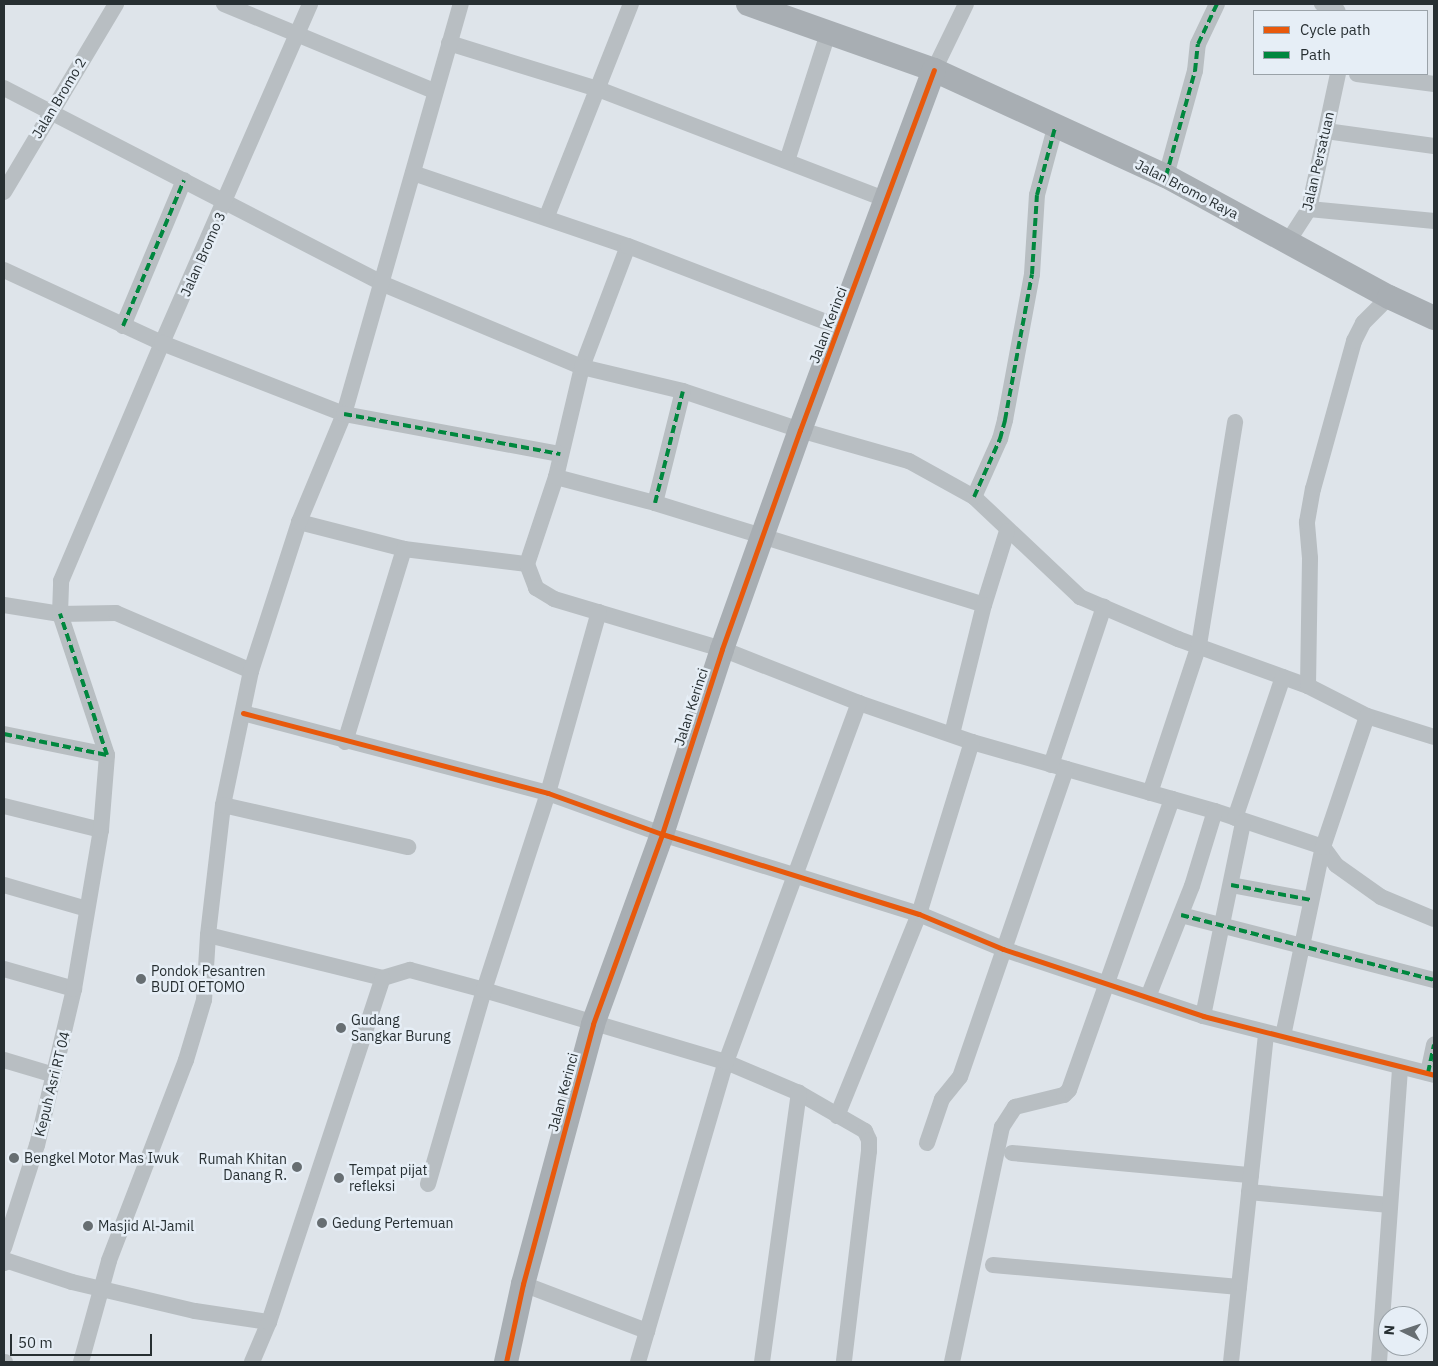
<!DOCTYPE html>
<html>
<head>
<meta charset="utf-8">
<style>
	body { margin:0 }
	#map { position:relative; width:1438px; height:1366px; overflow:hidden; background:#dee4ea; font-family:"IBM Plex Sans",sans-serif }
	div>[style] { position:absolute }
	.street>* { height:16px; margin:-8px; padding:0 8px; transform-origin:8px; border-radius:8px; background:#b8bec2 }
	.secondary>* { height:24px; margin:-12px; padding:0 12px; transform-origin:12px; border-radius:12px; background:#a8aeb3 }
	.quiet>* { height:4px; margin-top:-2px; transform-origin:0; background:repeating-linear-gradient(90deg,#00873e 0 8px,transparent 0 12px) }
	.cycleway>* { height:5px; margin:-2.5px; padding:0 2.5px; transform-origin:2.5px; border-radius:2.5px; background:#e8590c }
	.dots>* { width:14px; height:14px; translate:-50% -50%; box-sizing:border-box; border:2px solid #e6eef6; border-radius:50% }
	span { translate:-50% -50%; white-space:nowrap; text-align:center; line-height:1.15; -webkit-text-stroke:5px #e6eef6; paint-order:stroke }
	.street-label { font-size:14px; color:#272f32 }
	.poi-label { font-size:14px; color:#272f32 }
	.left { translate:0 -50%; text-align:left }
	.right { translate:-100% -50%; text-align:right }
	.frame { position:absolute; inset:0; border:5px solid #272f32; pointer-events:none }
	.legend { position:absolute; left:1253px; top:10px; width:175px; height:65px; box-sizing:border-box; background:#e6eef6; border:1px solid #9aa2a8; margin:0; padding:6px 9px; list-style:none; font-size:15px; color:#272f32 }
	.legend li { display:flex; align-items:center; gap:10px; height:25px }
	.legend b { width:25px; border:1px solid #9aa2a8 }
	.north { position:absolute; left:1378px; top:1306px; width:50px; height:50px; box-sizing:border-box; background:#e6eef6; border:1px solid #9aa2a8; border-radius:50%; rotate:274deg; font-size:14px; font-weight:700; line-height:20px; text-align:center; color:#272f32 }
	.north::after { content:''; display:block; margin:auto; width:18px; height:22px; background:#676e72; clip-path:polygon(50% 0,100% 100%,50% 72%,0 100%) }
	.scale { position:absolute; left:10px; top:1334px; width:142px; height:22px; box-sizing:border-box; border:2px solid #272f32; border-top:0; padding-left:6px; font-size:15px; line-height:18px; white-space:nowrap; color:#272f32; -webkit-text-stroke:4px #e6eef6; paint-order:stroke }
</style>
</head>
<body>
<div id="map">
	<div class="street">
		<div style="left:224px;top:4px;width:227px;rotate:22.5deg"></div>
		<div style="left:1322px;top:4px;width:17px;rotate:24deg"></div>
		<div style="left:449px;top:43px;width:156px;rotate:17.2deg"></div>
		<div style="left:598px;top:89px;width:310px;rotate:21deg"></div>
		<div style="left:934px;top:70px;width:73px;rotate:-64.1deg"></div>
		<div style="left:1357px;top:74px;width:78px;rotate:7.4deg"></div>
		<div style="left:4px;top:88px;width:424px;rotate:27.3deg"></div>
		<div style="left:381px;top:283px;width:218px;rotate:22.7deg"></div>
		<div style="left:582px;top:367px;width:129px;rotate:-69.2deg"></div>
		<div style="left:1326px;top:131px;width:109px;rotate:7.9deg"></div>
		<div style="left:787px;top:161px;width:134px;rotate:-72.2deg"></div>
		<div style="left:413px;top:173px;width:227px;rotate:18.8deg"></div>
		<div style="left:628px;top:246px;width:226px;rotate:21deg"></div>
		<div style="left:1166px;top:176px;width:109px;rotate:-74.6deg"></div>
		<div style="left:1195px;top:71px;width:27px;rotate:-84deg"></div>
		<div style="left:1198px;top:44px;width:44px;rotate:-64.6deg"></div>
		<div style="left:4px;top:192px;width:219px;rotate:-59.2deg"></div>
		<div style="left:1309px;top:209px;width:126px;rotate:5.5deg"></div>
		<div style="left:547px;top:216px;width:228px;rotate:-68.4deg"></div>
		<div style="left:1287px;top:243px;width:40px;rotate:-57.1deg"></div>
		<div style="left:1309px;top:209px;width:138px;rotate:-77.9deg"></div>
		<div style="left:4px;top:270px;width:174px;rotate:24.8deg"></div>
		<div style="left:162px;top:343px;width:370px;rotate:-66.4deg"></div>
		<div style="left:123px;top:326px;width:158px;rotate:-67.3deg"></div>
		<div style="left:556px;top:477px;width:113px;rotate:-76.7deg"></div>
		<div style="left:582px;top:367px;width:104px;rotate:13.4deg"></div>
		<div style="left:683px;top:391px;width:123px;rotate:18.4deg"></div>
		<div style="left:800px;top:430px;width:113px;rotate:15.9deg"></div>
		<div style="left:909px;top:461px;width:74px;rotate:29deg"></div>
		<div style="left:974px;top:497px;width:146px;rotate:43.3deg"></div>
		<div style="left:1080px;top:597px;width:107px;rotate:23.2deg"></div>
		<div style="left:1178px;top:639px;width:138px;rotate:19.9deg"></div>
		<div style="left:1308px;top:686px;width:66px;rotate:27deg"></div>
		<div style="left:1367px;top:716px;width:70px;rotate:17.4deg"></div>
		<div style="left:974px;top:497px;width:64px;rotate:-65.9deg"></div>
		<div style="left:1000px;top:439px;width:20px;rotate:-75deg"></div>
		<div style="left:1005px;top:420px;width:148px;rotate:-79.5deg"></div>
		<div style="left:1032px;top:274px;width:79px;rotate:-86.4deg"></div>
		<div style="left:1037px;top:195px;width:69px;rotate:-75deg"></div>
		<div style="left:655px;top:503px;width:115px;rotate:-76deg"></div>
		<div style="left:299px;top:522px;width:108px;rotate:14.4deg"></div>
		<div style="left:404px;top:549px;width:124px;rotate:7deg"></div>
		<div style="left:527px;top:564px;width:26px;rotate:69deg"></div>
		<div style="left:536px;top:588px;width:21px;rotate:31deg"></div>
		<div style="left:554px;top:599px;width:175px;rotate:16.6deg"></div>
		<div style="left:722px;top:649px;width:147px;rotate:21.5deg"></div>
		<div style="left:859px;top:703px;width:120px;rotate:19deg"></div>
		<div style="left:972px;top:742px;width:253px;rotate:15.9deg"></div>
		<div style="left:1215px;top:811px;width:114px;rotate:18.4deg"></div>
		<div style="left:1323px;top:847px;width:22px;rotate:54deg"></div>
		<div style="left:1336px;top:865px;width:55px;rotate:35.4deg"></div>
		<div style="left:1381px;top:897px;width:57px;rotate:22.5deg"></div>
		<div style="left:527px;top:564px;width:92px;rotate:-71.6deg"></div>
		<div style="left:556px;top:477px;width:102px;rotate:14.7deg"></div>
		<div style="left:655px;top:503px;width:344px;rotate:17.2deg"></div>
		<div style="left:984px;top:605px;width:77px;rotate:-72.7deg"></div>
		<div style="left:4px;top:605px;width:57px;rotate:9.1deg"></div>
		<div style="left:60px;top:614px;width:56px;rotate:-1deg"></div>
		<div style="left:116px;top:613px;width:147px;rotate:23.2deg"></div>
		<div style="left:251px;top:671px;width:137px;rotate:101.8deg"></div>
		<div style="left:223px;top:805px;width:131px;rotate:96.6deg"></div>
		<div style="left:208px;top:935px;width:65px;rotate:93.5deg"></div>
		<div style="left:204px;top:1000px;width:63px;rotate:106.7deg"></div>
		<div style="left:186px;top:1060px;width:215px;rotate:111deg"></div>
		<div style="left:109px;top:1261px;width:105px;rotate:105.5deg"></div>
		<div style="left:251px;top:671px;width:157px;rotate:-72.1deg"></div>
		<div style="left:299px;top:522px;width:117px;rotate:-67.4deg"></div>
		<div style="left:344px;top:414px;width:426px;rotate:-74.1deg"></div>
		<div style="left:1308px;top:686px;width:128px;rotate:-89.1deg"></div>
		<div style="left:1310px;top:558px;width:36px;rotate:-95deg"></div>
		<div style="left:1307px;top:522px;width:34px;rotate:-80deg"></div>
		<div style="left:1313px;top:489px;width:154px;rotate:-74.5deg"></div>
		<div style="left:1354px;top:341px;width:20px;rotate:-63deg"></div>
		<div style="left:1363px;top:323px;width:37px;rotate:-45deg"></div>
		<div style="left:243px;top:713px;width:315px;rotate:14.7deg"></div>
		<div style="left:548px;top:793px;width:121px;rotate:19.8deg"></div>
		<div style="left:662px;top:834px;width:269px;rotate:17.3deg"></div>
		<div style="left:919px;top:914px;width:91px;rotate:22.6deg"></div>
		<div style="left:1003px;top:949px;width:211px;rotate:18.5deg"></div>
		<div style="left:1203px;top:1016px;width:238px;rotate:14.3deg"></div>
		<div style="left:4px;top:734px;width:105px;rotate:11.5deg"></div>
		<div style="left:952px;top:734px;width:133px;rotate:-76.1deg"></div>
		<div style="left:345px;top:742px;width:202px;rotate:-73deg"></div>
		<div style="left:1051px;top:765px;width:167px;rotate:-71.5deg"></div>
		<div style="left:1150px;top:793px;width:156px;rotate:-71.7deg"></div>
		<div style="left:1199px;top:645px;width:226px;rotate:-80.8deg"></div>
		<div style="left:223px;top:805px;width:190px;rotate:12.8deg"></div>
		<div style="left:4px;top:806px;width:100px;rotate:13.9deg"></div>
		<div style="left:1235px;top:818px;width:149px;rotate:-71.2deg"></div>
		<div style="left:4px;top:885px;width:86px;rotate:16.1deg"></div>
		<div style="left:1231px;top:885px;width:81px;rotate:10.6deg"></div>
		<div style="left:1181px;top:915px;width:261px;rotate:14.4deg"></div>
		<div style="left:208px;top:935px;width:180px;rotate:13.8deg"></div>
		<div style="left:383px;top:978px;width:28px;rotate:-17deg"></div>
		<div style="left:410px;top:970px;width:77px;rotate:15.1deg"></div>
		<div style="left:484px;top:990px;width:252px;rotate:16.6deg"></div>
		<div style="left:726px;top:1062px;width:79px;rotate:23deg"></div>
		<div style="left:799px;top:1093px;width:76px;rotate:29.9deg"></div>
		<div style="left:865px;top:1131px;width:10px;rotate:66deg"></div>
		<div style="left:869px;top:1140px;width:11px;rotate:90deg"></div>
		<div style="left:869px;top:1151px;width:212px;rotate:96.8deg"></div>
		<div style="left:4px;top:969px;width:73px;rotate:15.9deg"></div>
		<div style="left:74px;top:989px;width:160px;rotate:103.3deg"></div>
		<div style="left:37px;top:1145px;width:108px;rotate:107.8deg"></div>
		<div style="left:74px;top:989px;width:161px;rotate:-80.4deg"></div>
		<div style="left:101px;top:830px;width:75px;rotate:-85.4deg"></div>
		<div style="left:107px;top:755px;width:149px;rotate:-108.4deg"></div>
		<div style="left:60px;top:614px;width:33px;rotate:-88deg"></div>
		<div style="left:61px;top:581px;width:259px;rotate:-67deg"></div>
		<div style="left:162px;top:343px;width:195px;rotate:21.3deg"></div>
		<div style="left:344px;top:414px;width:220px;rotate:10.5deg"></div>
		<div style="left:1148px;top:997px;width:119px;rotate:-68.4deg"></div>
		<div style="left:1192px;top:886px;width:78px;rotate:-73deg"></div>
		<div style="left:1203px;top:1016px;width:198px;rotate:-78.3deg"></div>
		<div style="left:1283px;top:1036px;width:193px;rotate:-78.1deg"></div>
		<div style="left:1323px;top:847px;width:138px;rotate:-71.4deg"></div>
		<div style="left:4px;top:1060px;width:52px;rotate:16.7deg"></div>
		<div style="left:1428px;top:1073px;width:29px;rotate:-78deg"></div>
		<div style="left:837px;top:1116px;width:218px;rotate:-67.9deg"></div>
		<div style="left:919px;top:914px;width:180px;rotate:-72.9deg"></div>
		<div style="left:927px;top:1143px;width:46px;rotate:-71.2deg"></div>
		<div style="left:942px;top:1099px;width:28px;rotate:-51deg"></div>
		<div style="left:960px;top:1077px;width:326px;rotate:-71deg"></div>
		<div style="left:1012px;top:1153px;width:240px;rotate:5.3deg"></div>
		<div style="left:428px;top:1184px;width:202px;rotate:-73.9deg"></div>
		<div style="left:484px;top:990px;width:207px;rotate:-72deg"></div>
		<div style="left:548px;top:793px;width:188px;rotate:-74.3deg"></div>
		<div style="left:1249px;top:1192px;width:141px;rotate:5.3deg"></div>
		<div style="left:4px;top:1263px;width:4px;rotate:-27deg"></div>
		<div style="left:8px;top:1261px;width:67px;rotate:18.2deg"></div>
		<div style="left:72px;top:1282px;width:126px;rotate:13.3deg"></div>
		<div style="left:195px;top:1311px;width:75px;rotate:8.5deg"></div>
		<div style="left:993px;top:1265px;width:247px;rotate:5.1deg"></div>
		<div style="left:523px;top:1284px;width:133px;rotate:20.8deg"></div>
		<div style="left:4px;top:1362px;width:1px"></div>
		<div style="left:252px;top:1362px;width:43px;rotate:-67deg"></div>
		<div style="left:269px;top:1322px;width:362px;rotate:-71.7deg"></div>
		<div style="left:638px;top:1362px;width:313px;rotate:-73.7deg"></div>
		<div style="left:726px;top:1062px;width:383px;rotate:-69.7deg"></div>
		<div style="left:762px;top:1362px;width:272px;rotate:-82.2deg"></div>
		<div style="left:952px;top:1362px;width:240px;rotate:-78deg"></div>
		<div style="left:1002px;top:1127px;width:24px;rotate:-57deg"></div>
		<div style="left:1015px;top:1107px;width:50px;rotate:-13.8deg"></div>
		<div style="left:1064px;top:1095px;width:7px;rotate:-45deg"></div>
		<div style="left:1069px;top:1090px;width:309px;rotate:-70.5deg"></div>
		<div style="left:1231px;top:1362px;width:331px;rotate:-83.9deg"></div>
		<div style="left:1379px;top:1362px;width:295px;rotate:-85.9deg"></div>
	</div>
	<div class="secondary">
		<div style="left:748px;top:4px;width:197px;rotate:19.5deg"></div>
		<div style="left:934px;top:70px;width:255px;rotate:24.6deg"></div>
		<div style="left:1166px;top:176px;width:254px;rotate:28.5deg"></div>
		<div style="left:1389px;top:297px;width:50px;rotate:25deg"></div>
		<div style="left:506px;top:1362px;width:80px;rotate:-77.7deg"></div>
		<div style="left:523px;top:1284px;width:269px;rotate:-74.9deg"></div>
		<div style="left:593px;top:1024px;width:202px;rotate:-70deg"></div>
		<div style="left:662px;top:834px;width:194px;rotate:-72deg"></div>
		<div style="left:722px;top:649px;width:232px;rotate:-70.4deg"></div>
		<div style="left:800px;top:430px;width:384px;rotate:-69.6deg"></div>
	</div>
	<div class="quiet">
		<div style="left:1166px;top:176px;width:109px;rotate:-74.6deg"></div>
		<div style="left:1195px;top:71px;width:27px;rotate:-84deg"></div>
		<div style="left:1198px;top:44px;width:44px;rotate:-64.6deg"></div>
		<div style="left:123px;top:326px;width:158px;rotate:-67.3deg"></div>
		<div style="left:344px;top:414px;width:220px;rotate:10.5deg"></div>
		<div style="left:974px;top:497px;width:64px;rotate:-65.9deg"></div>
		<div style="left:1000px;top:439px;width:20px;rotate:-75deg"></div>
		<div style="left:1005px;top:420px;width:148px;rotate:-79.5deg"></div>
		<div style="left:1032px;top:274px;width:79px;rotate:-86.4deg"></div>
		<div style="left:1037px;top:195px;width:69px;rotate:-75deg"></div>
		<div style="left:655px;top:503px;width:115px;rotate:-76deg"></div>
		<div style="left:4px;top:734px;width:105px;rotate:11.5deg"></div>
		<div style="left:107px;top:755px;width:149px;rotate:-108.4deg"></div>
		<div style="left:1231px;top:885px;width:81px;rotate:10.6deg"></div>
		<div style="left:1181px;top:915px;width:261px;rotate:14.4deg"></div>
		<div style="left:1428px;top:1073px;width:29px;rotate:-78deg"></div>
		<div style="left:4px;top:1362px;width:1px"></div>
	</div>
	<div class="cycleway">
		<div style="left:243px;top:713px;width:315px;rotate:14.7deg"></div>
		<div style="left:548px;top:793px;width:121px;rotate:19.8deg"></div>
		<div style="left:662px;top:834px;width:269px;rotate:17.3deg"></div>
		<div style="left:919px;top:914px;width:91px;rotate:22.6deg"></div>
		<div style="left:1003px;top:949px;width:211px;rotate:18.5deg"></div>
		<div style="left:1203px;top:1016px;width:238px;rotate:14.3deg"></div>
		<div style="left:506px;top:1362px;width:80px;rotate:-77.7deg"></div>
		<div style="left:523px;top:1284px;width:269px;rotate:-74.9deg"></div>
		<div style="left:593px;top:1024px;width:202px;rotate:-70deg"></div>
		<div style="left:662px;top:834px;width:194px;rotate:-72deg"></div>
		<div style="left:722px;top:649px;width:232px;rotate:-70.4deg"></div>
		<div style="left:800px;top:430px;width:384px;rotate:-69.6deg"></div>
	</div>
	<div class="dots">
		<div style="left:141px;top:979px;background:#676e72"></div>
		<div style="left:341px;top:1028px;background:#676e72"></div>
		<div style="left:14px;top:1158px;background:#676e72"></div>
		<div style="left:297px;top:1167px;background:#676e72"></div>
		<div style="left:339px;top:1178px;background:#676e72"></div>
		<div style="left:322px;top:1223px;background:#676e72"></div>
		<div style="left:88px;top:1226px;background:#676e72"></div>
	</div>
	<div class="street-label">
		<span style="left:59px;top:98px;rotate:-59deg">Jalan Bromo 2</span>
		<span style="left:1318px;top:161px;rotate:-77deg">Jalan Persatuan</span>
		<span style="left:1187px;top:189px;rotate:27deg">Jalan Bromo Raya</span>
		<span style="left:203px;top:254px;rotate:-66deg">Jalan Bromo 3</span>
		<span style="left:828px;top:325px;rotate:-69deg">Jalan Kerinci</span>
		<span style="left:691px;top:707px;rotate:-72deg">Jalan Kerinci</span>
		<span style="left:52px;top:1084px;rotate:-76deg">Kepuh Asri RT 04</span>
		<span style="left:563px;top:1092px;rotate:-75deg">Jalan Kerinci</span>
	</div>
	<div class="poi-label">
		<span class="left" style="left:151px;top:979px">Pondok Pesantren<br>BUDI OETOMO</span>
		<span class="left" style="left:351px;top:1028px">Gudang<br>Sangkar Burung</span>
		<span class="left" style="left:24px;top:1158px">Bengkel Motor Mas Iwuk</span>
		<span class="right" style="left:287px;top:1167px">Rumah Khitan<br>Danang R.</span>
		<span class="left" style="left:349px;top:1178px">Tempat pijat<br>refleksi</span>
		<span class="left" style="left:332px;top:1223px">Gedung Pertemuan</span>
		<span class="left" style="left:98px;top:1226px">Masjid Al-Jamil</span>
	</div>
	<div class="frame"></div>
	<ul class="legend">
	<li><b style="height:6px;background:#e8590c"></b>Cycle path</li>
	<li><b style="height:6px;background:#00873e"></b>Path</li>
	</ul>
	<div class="north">N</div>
	<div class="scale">50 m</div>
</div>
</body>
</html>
